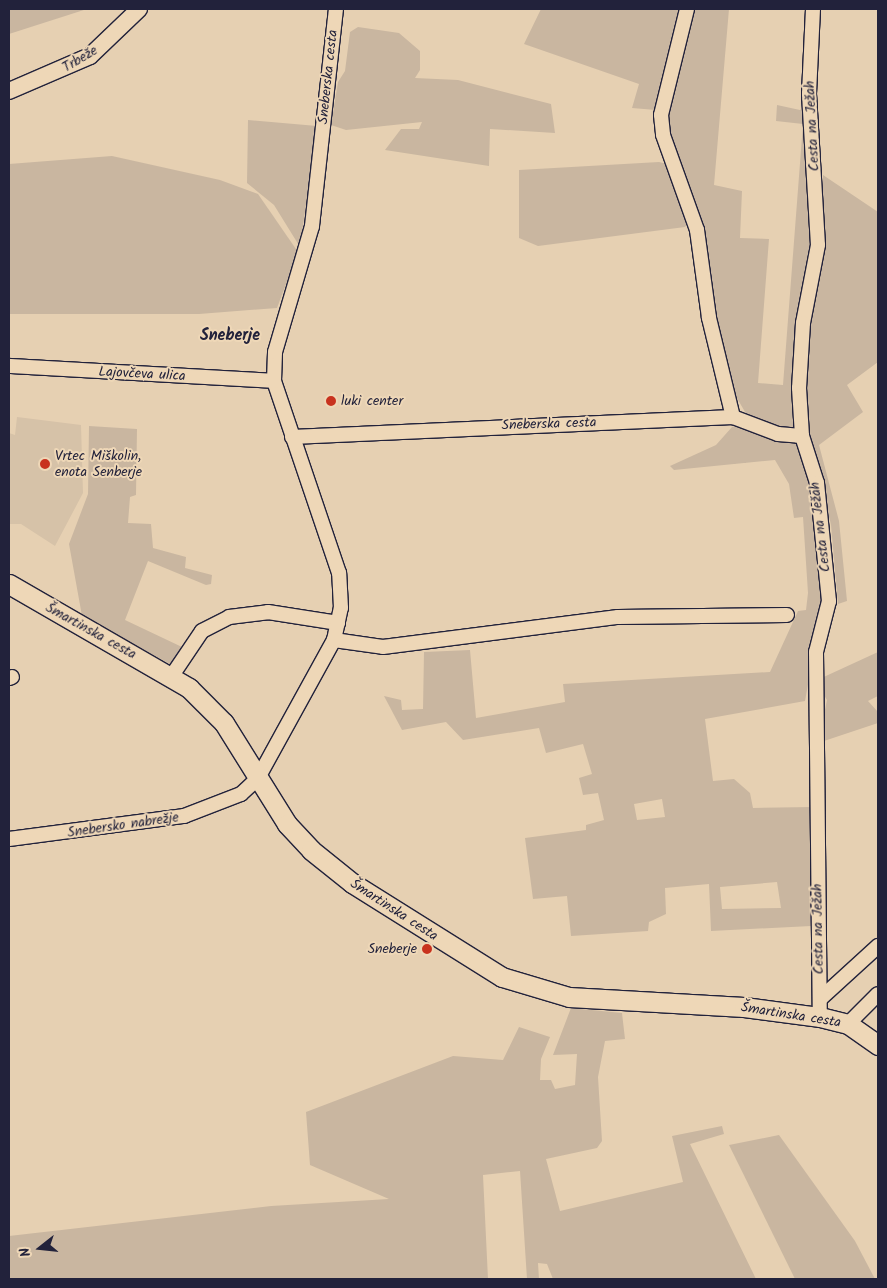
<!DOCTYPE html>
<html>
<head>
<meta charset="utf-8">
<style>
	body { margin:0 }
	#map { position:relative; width:887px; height:1288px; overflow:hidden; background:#e6d0b2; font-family:Kalam,sans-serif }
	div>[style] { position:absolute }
	.built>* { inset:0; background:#d6c2a8 }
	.green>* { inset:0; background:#c9b6a0 }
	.roads { filter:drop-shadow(1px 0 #22223b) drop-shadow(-1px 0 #22223b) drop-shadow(0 1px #22223b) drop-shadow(0 -1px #22223b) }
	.minor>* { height:14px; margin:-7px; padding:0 7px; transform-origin:7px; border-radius:7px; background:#eed7b7 }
	.tertiary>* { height:16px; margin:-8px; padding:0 8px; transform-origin:8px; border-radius:8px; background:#eed7b7 }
	.secondary>* { height:19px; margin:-9.5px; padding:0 9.5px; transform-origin:9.5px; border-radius:9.5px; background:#eed7b7 }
	.dots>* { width:14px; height:14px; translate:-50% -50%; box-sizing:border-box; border:2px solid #eed7b7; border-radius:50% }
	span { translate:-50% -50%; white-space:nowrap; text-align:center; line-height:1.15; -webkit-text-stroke:4px #eed7b7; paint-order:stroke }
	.street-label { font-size:14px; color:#22223b }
	.poi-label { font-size:14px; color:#22223b }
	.left { translate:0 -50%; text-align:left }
	.right { translate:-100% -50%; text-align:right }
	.quarter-label { font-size:16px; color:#22223b; font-weight:700 }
	.frame { position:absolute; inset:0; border:10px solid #22223b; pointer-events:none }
	.north { position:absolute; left:15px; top:1223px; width:50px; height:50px; -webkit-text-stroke:4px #eed7b7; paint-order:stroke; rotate:254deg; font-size:14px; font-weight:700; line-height:20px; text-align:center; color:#22223b }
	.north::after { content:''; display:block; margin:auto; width:18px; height:22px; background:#22223b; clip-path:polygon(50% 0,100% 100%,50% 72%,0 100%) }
</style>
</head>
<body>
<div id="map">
	<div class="built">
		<div style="clip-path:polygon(17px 417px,81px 425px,83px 493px,55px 546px,21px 524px,9px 524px,9px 433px,15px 435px)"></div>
	</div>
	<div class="green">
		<div style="clip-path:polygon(9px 9px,87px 9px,9px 34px)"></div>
		<div style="clip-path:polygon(541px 9px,684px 9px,656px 110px,632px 108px,639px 84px,524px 44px)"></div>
		<div style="clip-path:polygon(691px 9px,729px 9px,714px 185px,742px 191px,740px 238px,769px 239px,758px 383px,783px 385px,803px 124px,776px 121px,777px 105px,800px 110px,808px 103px,816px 189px,799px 422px,794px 428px,772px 427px,748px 417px,734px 393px,664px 115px)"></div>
		<div style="clip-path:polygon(358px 27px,399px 33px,420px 51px,420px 70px,415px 78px,458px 80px,551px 104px,555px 133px,490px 129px,489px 166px,385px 150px,401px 129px,419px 129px,422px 122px,346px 130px,331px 125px,338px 82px,345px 71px,350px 32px)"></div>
		<div style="clip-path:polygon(248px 120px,317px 126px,300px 247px,274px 205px,247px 183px)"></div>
		<div style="clip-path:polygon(112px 156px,220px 180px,258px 194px,298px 252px,277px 308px,199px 314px,9px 314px,9px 164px)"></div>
		<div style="clip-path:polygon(659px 162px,667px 164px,690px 221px,685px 227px,538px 246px,519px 238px,519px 170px)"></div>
		<div style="clip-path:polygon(823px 175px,878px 212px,878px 362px,847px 385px,863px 412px,819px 445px,839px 521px,847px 601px,838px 604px,831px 525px,804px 408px,805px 352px,823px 241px)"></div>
		<div style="clip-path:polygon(evenodd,743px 425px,798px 443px,810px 471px,825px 591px,805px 701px,705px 719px,713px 781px,734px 779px,750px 793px,753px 808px,813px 807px,811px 926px,711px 931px,709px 884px,665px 888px,666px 914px,649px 922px,648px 931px,571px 936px,567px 896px,533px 899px,525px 838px,586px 830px,586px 825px,604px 820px,598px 793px,583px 795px,579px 778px,592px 774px,583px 744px,546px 753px,539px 728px,463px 740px,446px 722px,402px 730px,384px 696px,401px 700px,402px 710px,423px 709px,424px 652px,470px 650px,476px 718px,565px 702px,563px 684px,770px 672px,798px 611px,806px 610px,808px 593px,803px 517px,794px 518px,789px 484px,775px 460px,674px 470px,670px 466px,716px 445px,732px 427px,743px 425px,662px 799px,665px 817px,637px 820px,634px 804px,662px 799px,743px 425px,777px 882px,781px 908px,722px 909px,720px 887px,777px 882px)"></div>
		<div style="clip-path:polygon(89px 426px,137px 429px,136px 495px,130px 497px,128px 523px,151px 524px,153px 548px,186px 557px,185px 568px,212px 575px,211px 584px,206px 585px,148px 561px,125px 620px,182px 647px,172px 665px,82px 616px,69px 544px,88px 494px)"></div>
		<div style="clip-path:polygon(878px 652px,878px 696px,868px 701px,878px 712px,878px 723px,818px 743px,827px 700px,815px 681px)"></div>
		<div style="clip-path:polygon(571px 1008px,622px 1013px,625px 1039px,605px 1041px,598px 1077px,602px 1141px,597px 1148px,546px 1159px,560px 1211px,683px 1182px,672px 1136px,722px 1126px,724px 1134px,690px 1144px,756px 1279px,553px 1279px,547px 1264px,538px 1263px,539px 1279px,527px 1279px,520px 1171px,483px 1175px,488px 1279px,9px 1279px,9px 1236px,271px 1206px,389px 1199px,310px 1165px,306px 1112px,453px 1056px,503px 1060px,519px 1027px,550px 1037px,541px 1059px,540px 1080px,551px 1080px,555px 1089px,575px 1085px,577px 1054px,553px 1055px)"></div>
		<div style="clip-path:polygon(779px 1135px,855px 1241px,875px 1279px,795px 1279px,729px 1145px)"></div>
	</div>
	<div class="roads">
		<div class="minor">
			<div style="left:687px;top:9px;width:109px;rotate:103.8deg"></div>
			<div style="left:661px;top:115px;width:20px;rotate:84deg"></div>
			<div style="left:663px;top:135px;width:101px;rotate:70.3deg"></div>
			<div style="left:697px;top:230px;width:89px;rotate:82.2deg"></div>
			<div style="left:709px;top:318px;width:102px;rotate:76.4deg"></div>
			<div style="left:813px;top:9px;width:85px;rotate:92.7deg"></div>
			<div style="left:809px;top:94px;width:151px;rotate:86.6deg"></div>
			<div style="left:818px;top:245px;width:79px;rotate:100.9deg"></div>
			<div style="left:803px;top:323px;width:65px;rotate:93.5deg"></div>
			<div style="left:799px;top:388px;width:48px;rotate:86.4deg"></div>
			<div style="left:802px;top:436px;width:49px;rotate:72.3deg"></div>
			<div style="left:817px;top:483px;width:119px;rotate:84.2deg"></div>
			<div style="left:829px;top:601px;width:53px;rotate:104.3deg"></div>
			<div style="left:816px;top:652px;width:365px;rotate:89.4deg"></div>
			<div style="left:9px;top:366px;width:265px;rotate:3.2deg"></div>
			<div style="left:292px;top:437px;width:441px;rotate:-2.6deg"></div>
			<div style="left:733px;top:417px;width:48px;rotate:20.7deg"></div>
			<div style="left:778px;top:434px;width:24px;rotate:5deg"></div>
			<div style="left:334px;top:640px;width:49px;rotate:8.1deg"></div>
			<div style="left:383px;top:647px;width:237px;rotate:-7.3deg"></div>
			<div style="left:618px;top:617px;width:169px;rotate:-0.7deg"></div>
			<div style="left:171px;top:677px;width:55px;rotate:-56deg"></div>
			<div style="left:202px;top:631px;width:30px;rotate:-27deg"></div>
			<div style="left:229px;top:617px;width:39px;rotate:-7deg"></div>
			<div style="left:268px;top:612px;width:71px;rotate:8.9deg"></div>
			<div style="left:9px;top:678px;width:3px;rotate:-18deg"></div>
			<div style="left:9px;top:839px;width:177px;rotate:-7.5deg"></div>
			<div style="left:184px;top:816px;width:61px;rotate:-21.1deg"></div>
			<div style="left:241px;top:794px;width:23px;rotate:-43deg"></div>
			<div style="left:258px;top:778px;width:158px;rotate:-61.2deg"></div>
			<div style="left:334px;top:640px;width:33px;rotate:-78deg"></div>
			<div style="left:341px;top:608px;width:35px;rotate:-93deg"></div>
			<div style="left:339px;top:573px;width:203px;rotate:-108.7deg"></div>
			<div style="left:274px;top:381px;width:29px;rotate:-88deg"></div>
			<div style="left:275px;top:352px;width:131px;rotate:-73.6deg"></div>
			<div style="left:312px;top:226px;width:218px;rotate:-83.7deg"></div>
			<div style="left:820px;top:999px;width:79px;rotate:-42.4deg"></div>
			<div style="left:848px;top:1024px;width:42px;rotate:-45deg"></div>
		</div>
		<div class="tertiary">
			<div style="left:9px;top:91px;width:88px;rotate:-23.4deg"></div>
			<div style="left:90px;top:56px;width:68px;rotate:-43.8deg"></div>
		</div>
		<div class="secondary">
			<div style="left:9px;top:584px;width:208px;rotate:30deg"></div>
			<div style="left:189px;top:688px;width:49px;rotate:45deg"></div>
			<div style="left:224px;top:723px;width:119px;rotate:58deg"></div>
			<div style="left:287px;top:824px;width:35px;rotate:47deg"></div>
			<div style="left:311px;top:850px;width:53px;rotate:38.8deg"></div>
			<div style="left:352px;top:883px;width:177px;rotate:32.1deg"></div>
			<div style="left:502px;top:977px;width:70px;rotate:16.6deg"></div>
			<div style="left:569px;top:997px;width:175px;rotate:3.3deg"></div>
			<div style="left:744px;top:1007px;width:77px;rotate:7.5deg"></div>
			<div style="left:820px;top:1017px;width:29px;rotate:14deg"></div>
			<div style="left:848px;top:1024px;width:37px;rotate:35deg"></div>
		</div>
	</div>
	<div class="dots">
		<div style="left:331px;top:401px;background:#c8321e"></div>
		<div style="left:45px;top:464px;background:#c8321e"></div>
		<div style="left:427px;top:949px;background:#c8321e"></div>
	</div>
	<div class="street-label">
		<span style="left:80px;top:59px;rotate:-31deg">Trbeže</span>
		<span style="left:328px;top:77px;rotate:-84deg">Sneberska cesta</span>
		<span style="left:812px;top:126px;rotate:-93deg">Cesta na Ježah</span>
		<span style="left:142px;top:374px;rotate:3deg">Lajovčeva ulica</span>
		<span style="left:549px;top:424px;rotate:-2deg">Sneberska cesta</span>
		<span style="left:820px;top:527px;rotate:-97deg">Cesta na Ježah</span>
		<span style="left:91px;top:631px;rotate:29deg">Šmartinska cesta</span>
		<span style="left:123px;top:825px;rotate:-8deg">Snebersko nabrežje</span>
		<span style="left:394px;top:910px;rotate:33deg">Šmartinska cesta</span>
		<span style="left:818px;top:929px;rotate:-91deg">Cesta na Ježah</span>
		<span style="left:791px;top:1015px;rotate:9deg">Šmartinska cesta</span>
	</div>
	<div class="poi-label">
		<span class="left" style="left:341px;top:401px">luki center</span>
		<span class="left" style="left:55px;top:464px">Vrtec Miškolin,<br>enota Senberje</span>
		<span class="right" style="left:417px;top:949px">Sneberje</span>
	</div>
	<div class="quarter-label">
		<span style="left:230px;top:336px">Sneberje</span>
	</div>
	<div class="frame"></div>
	<div class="north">N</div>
</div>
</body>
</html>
